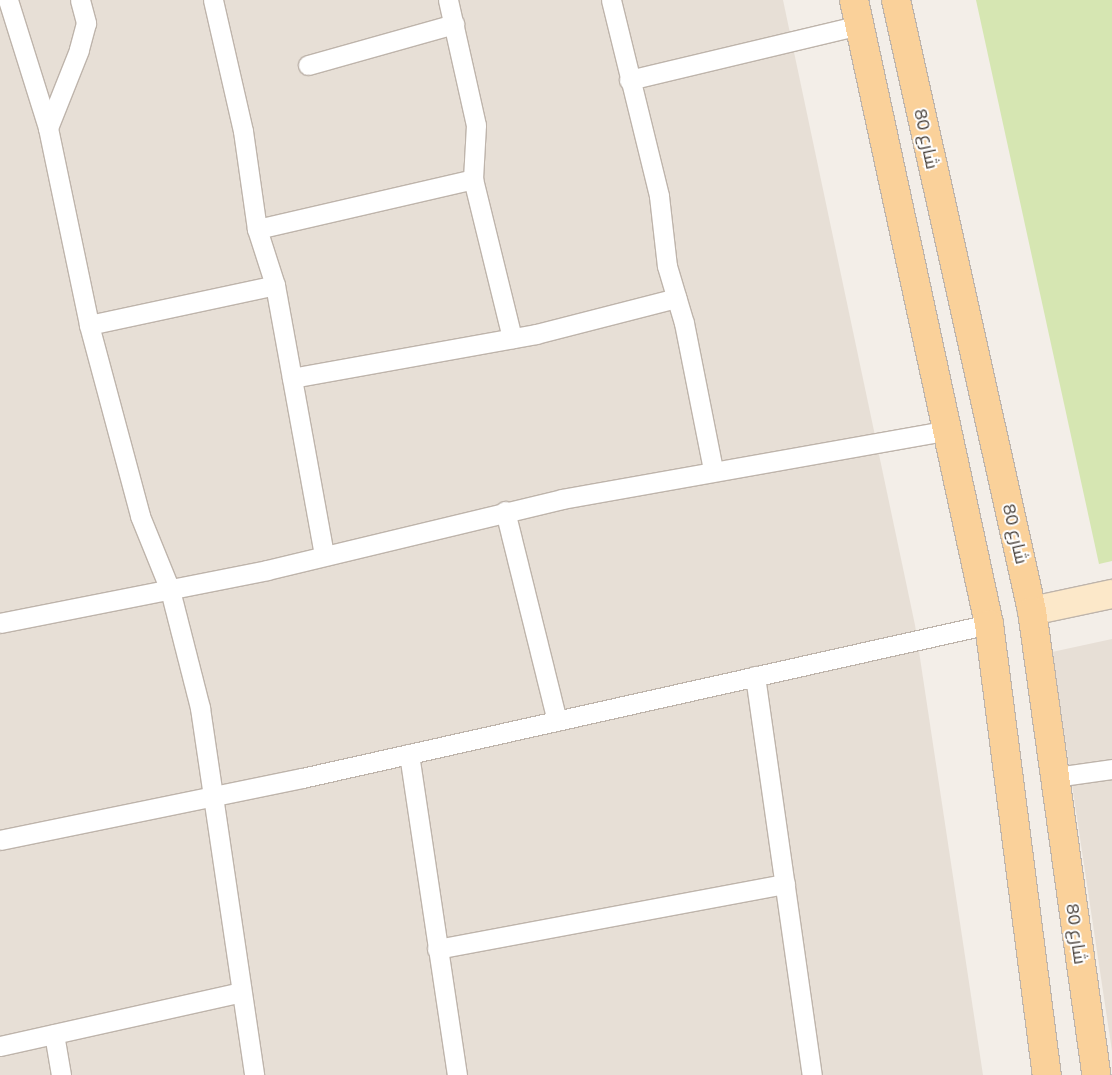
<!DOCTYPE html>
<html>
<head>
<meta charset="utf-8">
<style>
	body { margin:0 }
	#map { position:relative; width:1112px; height:1075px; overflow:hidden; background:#f3eee8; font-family:Mulish,Cairo,sans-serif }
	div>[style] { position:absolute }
	.residential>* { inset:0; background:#e7dfd6 }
	.green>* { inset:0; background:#d6e6b2 }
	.roads { filter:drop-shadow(1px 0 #beb4ab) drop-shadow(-1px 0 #beb4ab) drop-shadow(0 1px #beb4ab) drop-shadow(0 -1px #beb4ab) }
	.street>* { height:19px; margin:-9.5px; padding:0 9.5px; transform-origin:9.5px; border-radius:9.5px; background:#fff }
	.secondary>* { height:28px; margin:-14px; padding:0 14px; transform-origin:14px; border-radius:14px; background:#fce8c9 }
	.primary>* { height:28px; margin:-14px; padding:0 14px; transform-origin:14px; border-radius:14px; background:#fad19a }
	span { translate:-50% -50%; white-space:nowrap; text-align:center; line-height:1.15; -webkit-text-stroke:4px #fff; paint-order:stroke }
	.street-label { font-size:18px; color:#463e37 }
</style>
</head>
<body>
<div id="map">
	<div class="residential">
		<div style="clip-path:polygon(0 0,783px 0,915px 625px,983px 1075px,0 1075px)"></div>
		<div style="clip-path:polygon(1112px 639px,1112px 1051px,1052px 652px)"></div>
	</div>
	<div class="green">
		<div style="clip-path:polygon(976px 0,1112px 0,1112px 561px,1099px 564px)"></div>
	</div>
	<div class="roads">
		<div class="street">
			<div style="left:8px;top:0;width:134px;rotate:72.6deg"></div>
			<div style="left:80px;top:0;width:24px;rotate:75deg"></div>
			<div style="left:86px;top:23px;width:28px;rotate:105deg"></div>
			<div style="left:79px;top:50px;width:84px;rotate:111.7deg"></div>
			<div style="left:48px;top:128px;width:201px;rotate:78.2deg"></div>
			<div style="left:89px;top:325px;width:198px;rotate:75deg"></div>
			<div style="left:140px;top:516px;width:80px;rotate:67.9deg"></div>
			<div style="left:170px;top:590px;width:122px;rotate:75.7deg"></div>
			<div style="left:200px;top:708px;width:371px;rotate:81.6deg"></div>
			<div style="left:213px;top:0;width:134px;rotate:77.1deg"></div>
			<div style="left:243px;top:131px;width:99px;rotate:81.9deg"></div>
			<div style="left:257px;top:229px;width:59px;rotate:72.2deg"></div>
			<div style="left:275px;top:285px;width:274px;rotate:79.7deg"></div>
			<div style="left:448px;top:0;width:128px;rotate:77.4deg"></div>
			<div style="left:476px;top:125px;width:54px;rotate:93.2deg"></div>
			<div style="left:473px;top:179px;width:164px;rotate:76.2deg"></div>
			<div style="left:611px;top:0;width:202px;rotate:76.2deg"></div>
			<div style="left:659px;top:196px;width:70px;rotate:83.5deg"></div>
			<div style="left:667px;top:266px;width:59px;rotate:73.4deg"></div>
			<div style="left:684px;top:323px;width:149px;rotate:78.8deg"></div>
			<div style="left:308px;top:65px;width:152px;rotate:-15.7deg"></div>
			<div style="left:629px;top:80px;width:237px;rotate:-13.4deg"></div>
			<div style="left:257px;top:229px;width:222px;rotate:-13deg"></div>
			<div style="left:89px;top:325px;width:190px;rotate:-12.1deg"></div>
			<div style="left:292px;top:378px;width:248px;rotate:-10.2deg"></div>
			<div style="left:536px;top:334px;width:145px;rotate:-14.4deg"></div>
			<div style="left:505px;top:511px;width:216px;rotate:76.1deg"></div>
			<div style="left:0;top:623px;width:272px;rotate:-11.2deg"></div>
			<div style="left:267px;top:570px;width:303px;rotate:-13.5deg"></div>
			<div style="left:562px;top:499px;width:392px;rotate:-10.1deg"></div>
			<div style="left:755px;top:676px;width:403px;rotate:81.9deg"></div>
			<div style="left:409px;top:754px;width:325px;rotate:81.5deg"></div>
			<div style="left:1055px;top:777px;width:58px;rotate:-8deg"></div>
			<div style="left:0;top:840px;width:308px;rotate:-11.6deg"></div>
			<div style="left:302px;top:778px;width:704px;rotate:-12.63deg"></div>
			<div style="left:437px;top:949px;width:354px;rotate:-10.6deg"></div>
			<div style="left:54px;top:1034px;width:42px;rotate:80.3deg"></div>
			<div style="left:0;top:1046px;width:247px;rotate:-12.6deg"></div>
		</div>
		<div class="secondary">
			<div style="left:1032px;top:611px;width:82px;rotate:-12deg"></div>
		</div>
		<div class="primary">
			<div style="left:854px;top:0;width:638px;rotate:77.79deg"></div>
			<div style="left:989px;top:624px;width:455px;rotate:82.7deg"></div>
			<div style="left:896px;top:0;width:626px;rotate:77.45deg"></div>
			<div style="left:1032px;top:611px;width:468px;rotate:82.1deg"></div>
		</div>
	</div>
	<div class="street-label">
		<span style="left:926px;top:139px;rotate:78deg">شارع 80</span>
		<span style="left:1015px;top:534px;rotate:77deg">شارع 80</span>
		<span style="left:1076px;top:934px;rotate:82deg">شارع 80</span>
	</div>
</div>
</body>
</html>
